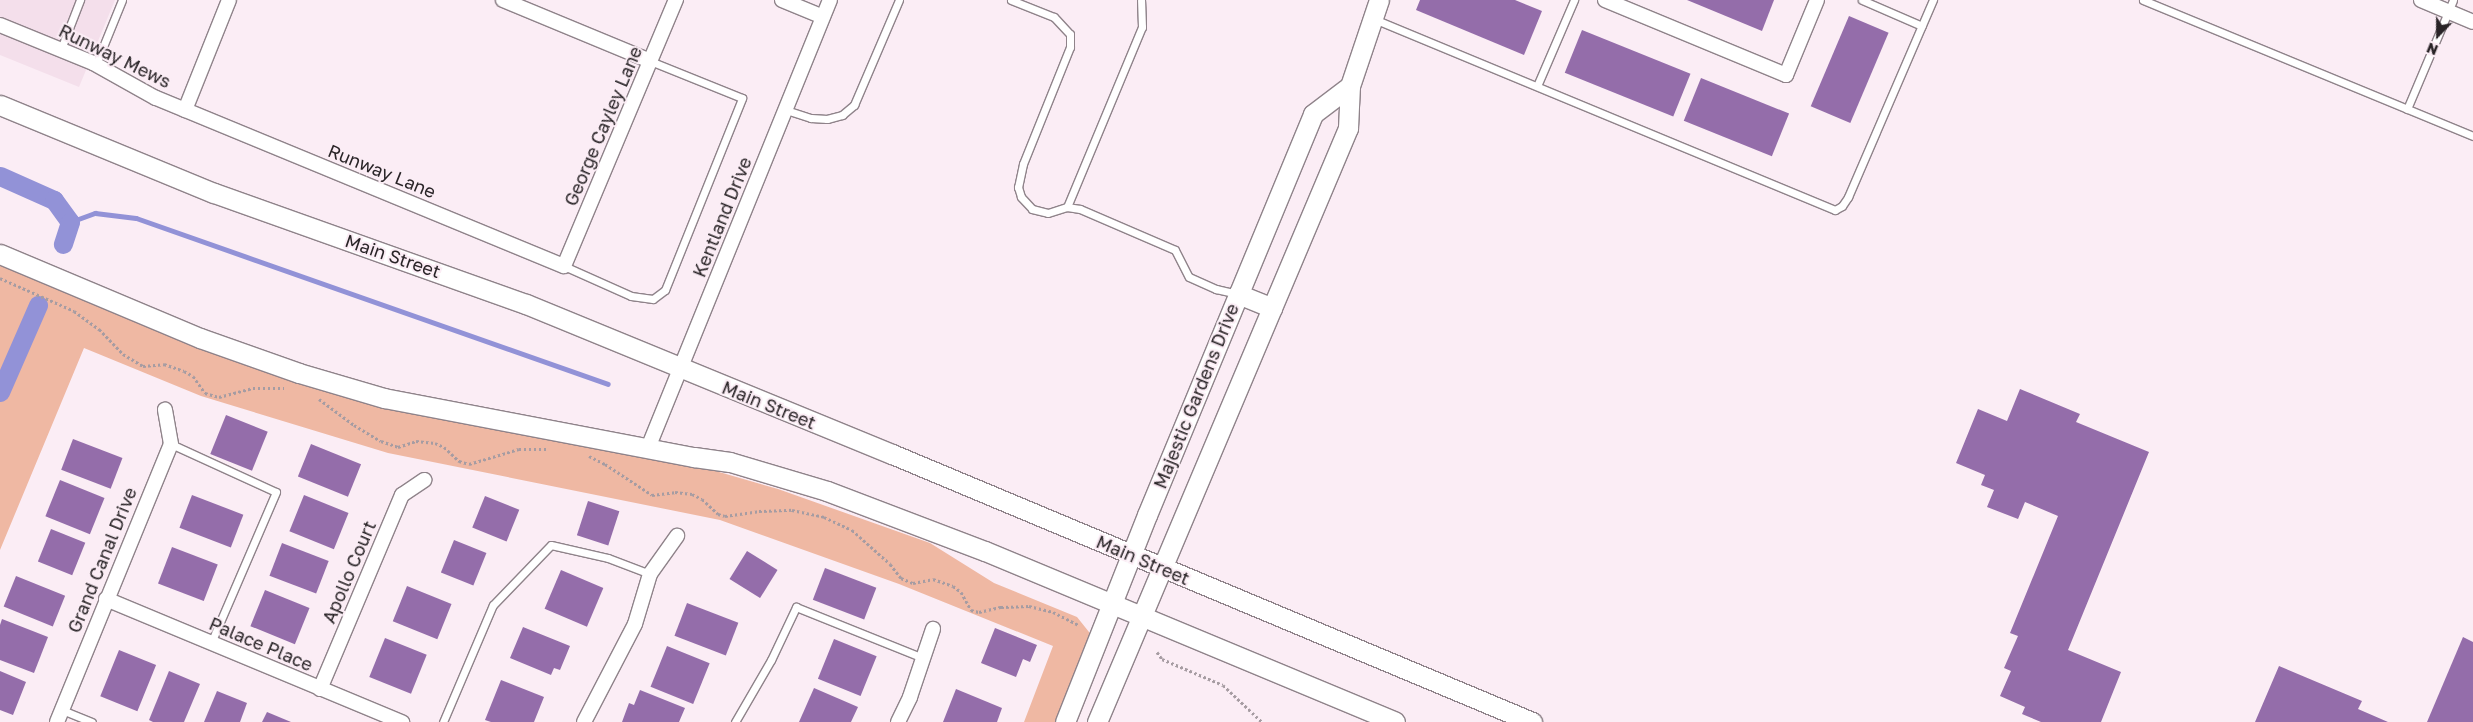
<!DOCTYPE html>
<html>
<head>
<meta charset="utf-8">
<style>
	body { margin:0 }
	#map { position:relative; width:2473px; height:722px; overflow:hidden; background:#fbedf5; font-family:"Golos Text",sans-serif }
	div>[style] { position:absolute }
	.built>* { inset:0; background:#f4dfeb }
	.green>* { inset:0; background:#efb8a3 }
	.stream>* { height:5px; margin:-2.5px; padding:0 2.5px; transform-origin:2.5px; border-radius:2.5px; background:#9292d7 }
	.canal>* { height:19px; margin:-9.5px; padding:0 9.5px; transform-origin:9.5px; border-radius:9.5px; background:#9292d7 }
	.building>* { inset:0; background:#946daa; transform-origin:0 0 }
	.path>* { height:3px; margin-top:-1.5px; transform-origin:0; background:repeating-linear-gradient(90deg,#a69ca2 0 2.5px,transparent 0 5px) }
	.roads { filter:drop-shadow(1px 0 #8f838a) drop-shadow(-1px 0 #8f838a) drop-shadow(0 1px #8f838a) drop-shadow(0 -1px #8f838a) }
	.lane>* { height:7px; margin:-3.5px; padding:0 3.5px; transform-origin:3.5px; border-radius:3.5px; background:#fff }
	.street>* { height:14px; margin:-7px; padding:0 7px; transform-origin:7px; border-radius:7px; background:#fff }
	.secondary>* { height:19px; margin:-9.5px; padding:0 9.5px; transform-origin:9.5px; border-radius:9.5px; background:#fff }
	span { translate:-50% -50%; white-space:nowrap; text-align:center; line-height:1.15; -webkit-text-stroke:4px #fbedf5; paint-order:stroke }
	.street-label { font-size:18px; color:#292427 }
	.north { position:absolute; left:2413px; top:10px; width:50px; height:50px; -webkit-text-stroke:4px #fbedf5; paint-order:stroke; rotate:202deg; font-size:14px; font-weight:700; line-height:20px; text-align:center; color:#292427 }
	.north::after { content:''; display:block; margin:auto; width:18px; height:22px; background:#292427; clip-path:polygon(50% 0,100% 100%,50% 72%,0 100%) }
</style>
</head>
<body>
<div id="map">
	<div class="built">
		<div style="clip-path:polygon(0 0,115px 0,79px 87px,0 55px)"></div>
	</div>
	<div class="green">
		<div style="clip-path:polygon(0 262px,220px 352px,688px 463px,778px 489px,930px 543px,994px 583px,1077px 617px,1093px 637px,1058px 722px,1024px 722px,1053px 646px,899px 584px,720px 520px,388px 453px,201px 396px,84px 348px,0 550px)"></div>
	</div>
	<div class="stream">
		<div style="left:70px;top:222px;width:27px;rotate:-20deg"></div>
		<div style="left:95px;top:213px;width:41px;rotate:7deg"></div>
		<div style="left:136px;top:218px;width:500px;rotate:19.38deg"></div>
	</div>
	<div class="canal">
		<div style="left:0;top:176px;width:59px;rotate:24deg"></div>
		<div style="left:54px;top:200px;width:27px;rotate:54deg"></div>
		<div style="left:70px;top:222px;width:23px;rotate:108deg"></div>
		<div style="left:0;top:392px;width:95px;rotate:-66.4deg"></div>
	</div>
	<div class="building">
		<div style="clip-path:polygon(1420px 0,1515px 0,1542px 11px,1524px 55px,1416px 10px)"></div>
		<div style="clip-path:polygon(1687px 0,1774px 0,1762px 31px)"></div>
		<div style="left:1849px;top:16px;width:43px;height:98px;rotate:23deg"></div>
		<div style="left:1582px;top:30px;width:117px;height:46px;rotate:22deg"></div>
		<div style="left:1701px;top:78px;width:95px;height:46px;rotate:22deg"></div>
		<div style="clip-path:polygon(2020px 389px,2080px 414px,2076px 422px,2149px 452px,2068px 650px,2121px 672px,2101px 722px,2041px 722px,2022px 714px,2025px 707px,2000px 696px,2011px 671px,2004px 668px,2018px 636px,2010px 633px,2058px 516px,2025px 502px,2018px 519px,1987px 507px,1994px 490px,1981px 485px,1985px 475px,1956px 463px,1978px 409px,2007px 421px)"></div>
		<div style="left:226px;top:415px;width:45px;height:42px;rotate:22deg"></div>
		<div style="left:73px;top:439px;width:53px;height:33px;rotate:21deg"></div>
		<div style="left:311px;top:444px;width:54px;height:35px;rotate:22deg"></div>
		<div style="left:60px;top:480px;width:48px;height:39px;rotate:22deg"></div>
		<div style="left:192px;top:495px;width:55px;height:35px;rotate:21deg"></div>
		<div style="left:304px;top:495px;width:48px;height:39px;rotate:22deg"></div>
		<div style="left:485px;top:496px;width:37px;height:34px;rotate:22deg"></div>
		<div style="left:588px;top:501px;width:33px;height:36px;rotate:18deg"></div>
		<div style="left:51px;top:529px;width:37px;height:35px;rotate:22deg"></div>
		<div style="left:454px;top:540px;width:35px;height:35px;rotate:22deg"></div>
		<div style="left:282px;top:543px;width:50px;height:35px;rotate:21deg"></div>
		<div style="left:172px;top:547px;width:49px;height:39px;rotate:21deg"></div>
		<div style="left:747px;top:551px;width:36px;height:33px;rotate:32deg"></div>
		<div style="left:825px;top:568px;width:55px;height:34px;rotate:21deg"></div>
		<div style="left:561px;top:570px;width:46px;height:42px;rotate:23deg"></div>
		<div style="left:16px;top:576px;width:53px;height:33px;rotate:22deg"></div>
		<div style="left:407px;top:586px;width:48px;height:38px;rotate:22deg"></div>
		<div style="left:265px;top:590px;width:48px;height:39px;rotate:22deg"></div>
		<div style="left:687px;top:603px;width:55px;height:35px;rotate:21deg"></div>
		<div style="clip-path:polygon(2px 619px,48px 637px,34px 673px,0 660px,0 625px)"></div>
		<div style="clip-path:polygon(523px 627px,570px 646px,560px 670px,554px 668px,551px 675px,510px 658px)"></div>
		<div style="clip-path:polygon(995px 628px,1037px 645px,1030px 662px,1023px 659px,1016px 677px,981px 663px)"></div>
		<div style="clip-path:polygon(2463px 637px,2473px 642px,2473px 722px,2427px 722px)"></div>
		<div style="left:385px;top:638px;width:45px;height:42px;rotate:22deg"></div>
		<div style="left:834px;top:639px;width:46px;height:43px;rotate:22deg"></div>
		<div style="left:667px;top:646px;width:46px;height:44px;rotate:22deg"></div>
		<div style="left:119px;top:650px;width:40px;height:50px;rotate:22deg"></div>
		<div style="clip-path:polygon(2279px 666px,2362px 701px,2358px 709px,2388px 722px,2255px 722px)"></div>
		<div style="clip-path:polygon(0 671px,26px 682px,13px 715px,0 710px)"></div>
		<div style="clip-path:polygon(169px 671px,200px 684px,184px 722px,153px 722px,149px 720px)"></div>
		<div style="clip-path:polygon(501px 680px,544px 697px,534px 722px,491px 722px,485px 720px)"></div>
		<div style="clip-path:polygon(814px 688px,858px 707px,851px 722px,799px 722px)"></div>
		<div style="clip-path:polygon(956px 689px,1002px 708px,997px 722px,943px 722px)"></div>
		<div style="clip-path:polygon(640px 690px,685px 708px,679px 722px,622px 722px,629px 703px,634px 705px)"></div>
		<div style="clip-path:polygon(217px 691px,247px 703px,240px 722px,204px 722px)"></div>
		<div style="clip-path:polygon(267px 712px,291px 722px,262px 722px)"></div>
	</div>
	<div class="path">
		<div style="left:0;top:278px;width:81px;rotate:24deg"></div>
		<div style="left:74px;top:311px;width:31px;rotate:36deg"></div>
		<div style="left:99px;top:329px;width:35px;rotate:46deg"></div>
		<div style="left:123px;top:354px;width:23px;rotate:31deg"></div>
		<div style="left:143px;top:366px;width:21px;rotate:-5deg"></div>
		<div style="left:164px;top:364px;width:21px;rotate:19deg"></div>
		<div style="left:184px;top:371px;width:10px;rotate:29deg"></div>
		<div style="left:193px;top:376px;width:21px;rotate:55deg"></div>
		<div style="left:205px;top:393px;width:15px;rotate:16deg"></div>
		<div style="left:219px;top:397px;width:35px;rotate:-15deg"></div>
		<div style="left:253px;top:388px;width:31px"></div>
		<div style="left:319px;top:399px;width:44px;rotate:36.6deg"></div>
		<div style="left:354px;top:425px;width:31px;rotate:31deg"></div>
		<div style="left:381px;top:441px;width:18px;rotate:19deg"></div>
		<div style="left:398px;top:447px;width:19px;rotate:-18deg"></div>
		<div style="left:416px;top:441px;width:19px;rotate:6deg"></div>
		<div style="left:435px;top:443px;width:10px;rotate:24deg"></div>
		<div style="left:444px;top:447px;width:21px;rotate:43deg"></div>
		<div style="left:459px;top:461px;width:10px;rotate:17deg"></div>
		<div style="left:469px;top:464px;width:52px;rotate:-16.7deg"></div>
		<div style="left:519px;top:449px;width:29px"></div>
		<div style="left:589px;top:456px;width:18px;rotate:27deg"></div>
		<div style="left:605px;top:464px;width:56px;rotate:33.4deg"></div>
		<div style="left:652px;top:495px;width:23px;rotate:-7deg"></div>
		<div style="left:675px;top:492px;width:17px;rotate:7deg"></div>
		<div style="left:692px;top:494px;width:11px;rotate:27deg"></div>
		<div style="left:702px;top:499px;width:22px;rotate:43deg"></div>
		<div style="left:718px;top:514px;width:7px;rotate:16deg"></div>
		<div style="left:725px;top:516px;width:34px;rotate:-8deg"></div>
		<div style="left:759px;top:511px;width:33px;rotate:-2deg"></div>
		<div style="left:792px;top:510px;width:33px;rotate:12deg"></div>
		<div style="left:824px;top:517px;width:31px;rotate:25deg"></div>
		<div style="left:852px;top:530px;width:51px;rotate:41.8deg"></div>
		<div style="left:890px;top:564px;width:18px;rotate:52deg"></div>
		<div style="left:901px;top:578px;width:13px;rotate:23deg"></div>
		<div style="left:913px;top:583px;width:20px;rotate:-11deg"></div>
		<div style="left:933px;top:579px;width:21px;rotate:19deg"></div>
		<div style="left:953px;top:586px;width:10px;rotate:37deg"></div>
		<div style="left:961px;top:592px;width:21px;rotate:61deg"></div>
		<div style="left:971px;top:610px;width:8px;rotate:14deg"></div>
		<div style="left:979px;top:612px;width:23px;rotate:-13deg"></div>
		<div style="left:1001px;top:607px;width:28px;rotate:-2deg"></div>
		<div style="left:1029px;top:606px;width:25px;rotate:14deg"></div>
		<div style="left:1053px;top:612px;width:29px;rotate:27deg"></div>
		<div style="left:1157px;top:652px;width:9px;rotate:54deg"></div>
		<div style="left:1162px;top:659px;width:66px;rotate:23.1deg"></div>
		<div style="left:1223px;top:685px;width:54px;rotate:43.5deg"></div>
	</div>
	<div class="roads">
		<div class="lane">
			<div style="left:1011px;top:0;width:46px;rotate:21.6deg"></div>
			<div style="left:1054px;top:17px;width:23px;rotate:47deg"></div>
			<div style="left:1070px;top:34px;width:13px;rotate:90deg"></div>
			<div style="left:1070px;top:47px;width:126px;rotate:111.9deg"></div>
			<div style="left:1023px;top:164px;width:24px;rotate:102deg"></div>
			<div style="left:1018px;top:187px;width:10px;rotate:73deg"></div>
			<div style="left:1021px;top:197px;width:16px;rotate:47deg"></div>
			<div style="left:1032px;top:209px;width:16px;rotate:14deg"></div>
			<div style="left:1048px;top:213px;width:20px;rotate:-18deg"></div>
			<div style="left:1067px;top:207px;width:195px;rotate:-67.4deg"></div>
			<div style="left:1142px;top:27px;width:27px;rotate:-92deg"></div>
			<div style="left:1862px;top:0;width:65px;rotate:23.4deg"></div>
			<div style="left:2143px;top:0;width:357px;rotate:22.4deg"></div>
			<div style="left:1374px;top:19px;width:499px;rotate:22.5deg"></div>
			<div style="left:1835px;top:210px;width:8px;rotate:-30deg"></div>
			<div style="left:1842px;top:206px;width:11px;rotate:-56deg"></div>
			<div style="left:1848px;top:197px;width:215px;rotate:-66.7deg"></div>
			<div style="left:61px;top:49px;width:53px;rotate:-68.8deg"></div>
			<div style="left:96px;top:64px;width:69px;rotate:-67.9deg"></div>
			<div style="left:1537px;top:86px;width:94px;rotate:-66.7deg"></div>
			<div style="left:2407px;top:109px;width:118px;rotate:-67.1deg"></div>
			<div style="left:786px;top:110px;width:26px;rotate:18deg"></div>
			<div style="left:811px;top:118px;width:16px;rotate:4deg"></div>
			<div style="left:827px;top:119px;width:16px;rotate:-15deg"></div>
			<div style="left:842px;top:115px;width:16px;rotate:-40deg"></div>
			<div style="left:854px;top:105px;width:114px;rotate:-66.8deg"></div>
			<div style="left:1067px;top:207px;width:13px;rotate:9deg"></div>
			<div style="left:1080px;top:209px;width:103px;rotate:23.3deg"></div>
			<div style="left:1175px;top:250px;width:30px;rotate:63deg"></div>
			<div style="left:1189px;top:277px;width:30px;rotate:24deg"></div>
			<div style="left:1216px;top:289px;width:23px;rotate:13deg"></div>
			<div style="left:564px;top:266px;width:73px;rotate:24.1deg"></div>
			<div style="left:631px;top:296px;width:22px;rotate:8deg"></div>
			<div style="left:653px;top:299px;width:15px;rotate:-37deg"></div>
			<div style="left:665px;top:290px;width:207px;rotate:-68.1deg"></div>
			<div style="left:742px;top:98px;width:99px;rotate:-158.1deg"></div>
			<div style="left:171px;top:444px;width:115px;rotate:24.6deg"></div>
			<div style="left:276px;top:492px;width:164px;rotate:113.3deg"></div>
			<div style="left:62px;top:710px;width:32px;rotate:22deg"></div>
			<div style="left:443px;top:722px;width:127px;rotate:-66.9deg"></div>
			<div style="left:493px;top:605px;width:83px;rotate:-46deg"></div>
			<div style="left:551px;top:545px;width:58px;rotate:12.8deg"></div>
			<div style="left:608px;top:558px;width:45px;rotate:20.9deg"></div>
			<div style="left:735px;top:722px;width:72px;rotate:-59.9deg"></div>
			<div style="left:771px;top:660px;width:59px;rotate:-64.7deg"></div>
			<div style="left:796px;top:607px;width:137px;rotate:21.9deg"></div>
		</div>
		<div class="street">
			<div style="left:503px;top:0;width:159px;rotate:22.5deg"></div>
			<div style="left:782px;top:0;width:44px;rotate:22.5deg"></div>
			<div style="left:1605px;top:0;width:196px;rotate:22.5deg"></div>
			<div style="left:1786px;top:75px;width:81px;rotate:-67.5deg"></div>
			<div style="left:2421px;top:0;width:56px;rotate:22.9deg"></div>
			<div style="left:0;top:25px;width:100px;rotate:22.2deg"></div>
			<div style="left:93px;top:63px;width:72px;rotate:29.1deg"></div>
			<div style="left:156px;top:98px;width:441px;rotate:22.4deg"></div>
			<div style="left:564px;top:266px;width:289px;rotate:-67.2deg"></div>
			<div style="left:185px;top:110px;width:118px;rotate:-68.2deg"></div>
			<div style="left:648px;top:448px;width:484px;rotate:-67.9deg"></div>
			<div style="left:106px;top:599px;width:321px;rotate:22.6deg"></div>
			<div style="left:320px;top:689px;width:211px;rotate:-67.1deg"></div>
			<div style="left:402px;top:495px;width:27px;rotate:-34deg"></div>
			<div style="left:57px;top:722px;width:300px;rotate:-67.7deg"></div>
			<div style="left:171px;top:444px;width:35px;rotate:-100deg"></div>
			<div style="left:584px;top:722px;width:110px;rotate:-62.5deg"></div>
			<div style="left:635px;top:624px;width:52px;rotate:-73.3deg"></div>
			<div style="left:650px;top:574px;width:47px;rotate:-54.6deg"></div>
			<div style="left:898px;top:722px;width:28px;rotate:-64deg"></div>
			<div style="left:910px;top:697px;width:72px;rotate:-71.3deg"></div>
		</div>
		<div class="secondary">
			<div style="left:0;top:105px;width:231px;rotate:22.4deg"></div>
			<div style="left:214px;top:193px;width:331px;rotate:19.6deg"></div>
			<div style="left:526px;top:304px;width:396px;rotate:22.3deg"></div>
			<div style="left:892px;top:454px;width:694px;rotate:22.72deg"></div>
			<div style="left:0;top:254px;width:217px;rotate:22.8deg"></div>
			<div style="left:200px;top:338px;width:105px;rotate:19.5deg"></div>
			<div style="left:299px;top:373px;width:89px;rotate:16.4deg"></div>
			<div style="left:384px;top:398px;width:316px;rotate:10.8deg"></div>
			<div style="left:694px;top:457px;width:36px;rotate:8deg"></div>
			<div style="left:730px;top:462px;width:101px;rotate:16.6deg"></div>
			<div style="left:827px;top:491px;width:169px;rotate:20.8deg"></div>
			<div style="left:985px;top:551px;width:444px;rotate:22.6deg"></div>
			<div style="left:1238px;top:294px;width:37px;rotate:22deg"></div>
			<div style="left:1065px;top:722px;width:223px;rotate:-68.4deg"></div>
			<div style="left:1147px;top:515px;width:434px;rotate:-67.5deg"></div>
			<div style="left:1313px;top:114px;width:46px;rotate:-37.1deg"></div>
			<div style="left:1097px;top:722px;width:645px;rotate:-67.09deg"></div>
			<div style="left:1348px;top:128px;width:42px;rotate:-87.3deg"></div>
			<div style="left:1350px;top:86px;width:91px;rotate:-71.4deg"></div>
		</div>
	</div>
	<div class="street-label">
		<span style="left:115px;top:56px;rotate:26deg">Runway Mews</span>
		<span style="left:603px;top:126px;rotate:-67deg">George Cayley Lane</span>
		<span style="left:382px;top:171px;rotate:22deg">Runway Lane</span>
		<span style="left:722px;top:217px;rotate:-68deg">Kentland Drive</span>
		<span style="left:393px;top:256px;rotate:19deg">Main Street</span>
		<span style="left:1196px;top:396px;rotate:-68deg">Majestic Gardens Drive</span>
		<span style="left:769px;top:405px;rotate:22deg">Main Street</span>
		<span style="left:102px;top:560px;rotate:-68deg">Grand Canal Drive</span>
		<span style="left:1143px;top:560px;rotate:23deg">Main Street</span>
		<span style="left:349px;top:572px;rotate:-67deg">Apollo Court</span>
		<span style="left:261px;top:644px;rotate:23deg">Palace Place</span>
	</div>
	<div class="north">N</div>
</div>
</body>
</html>
